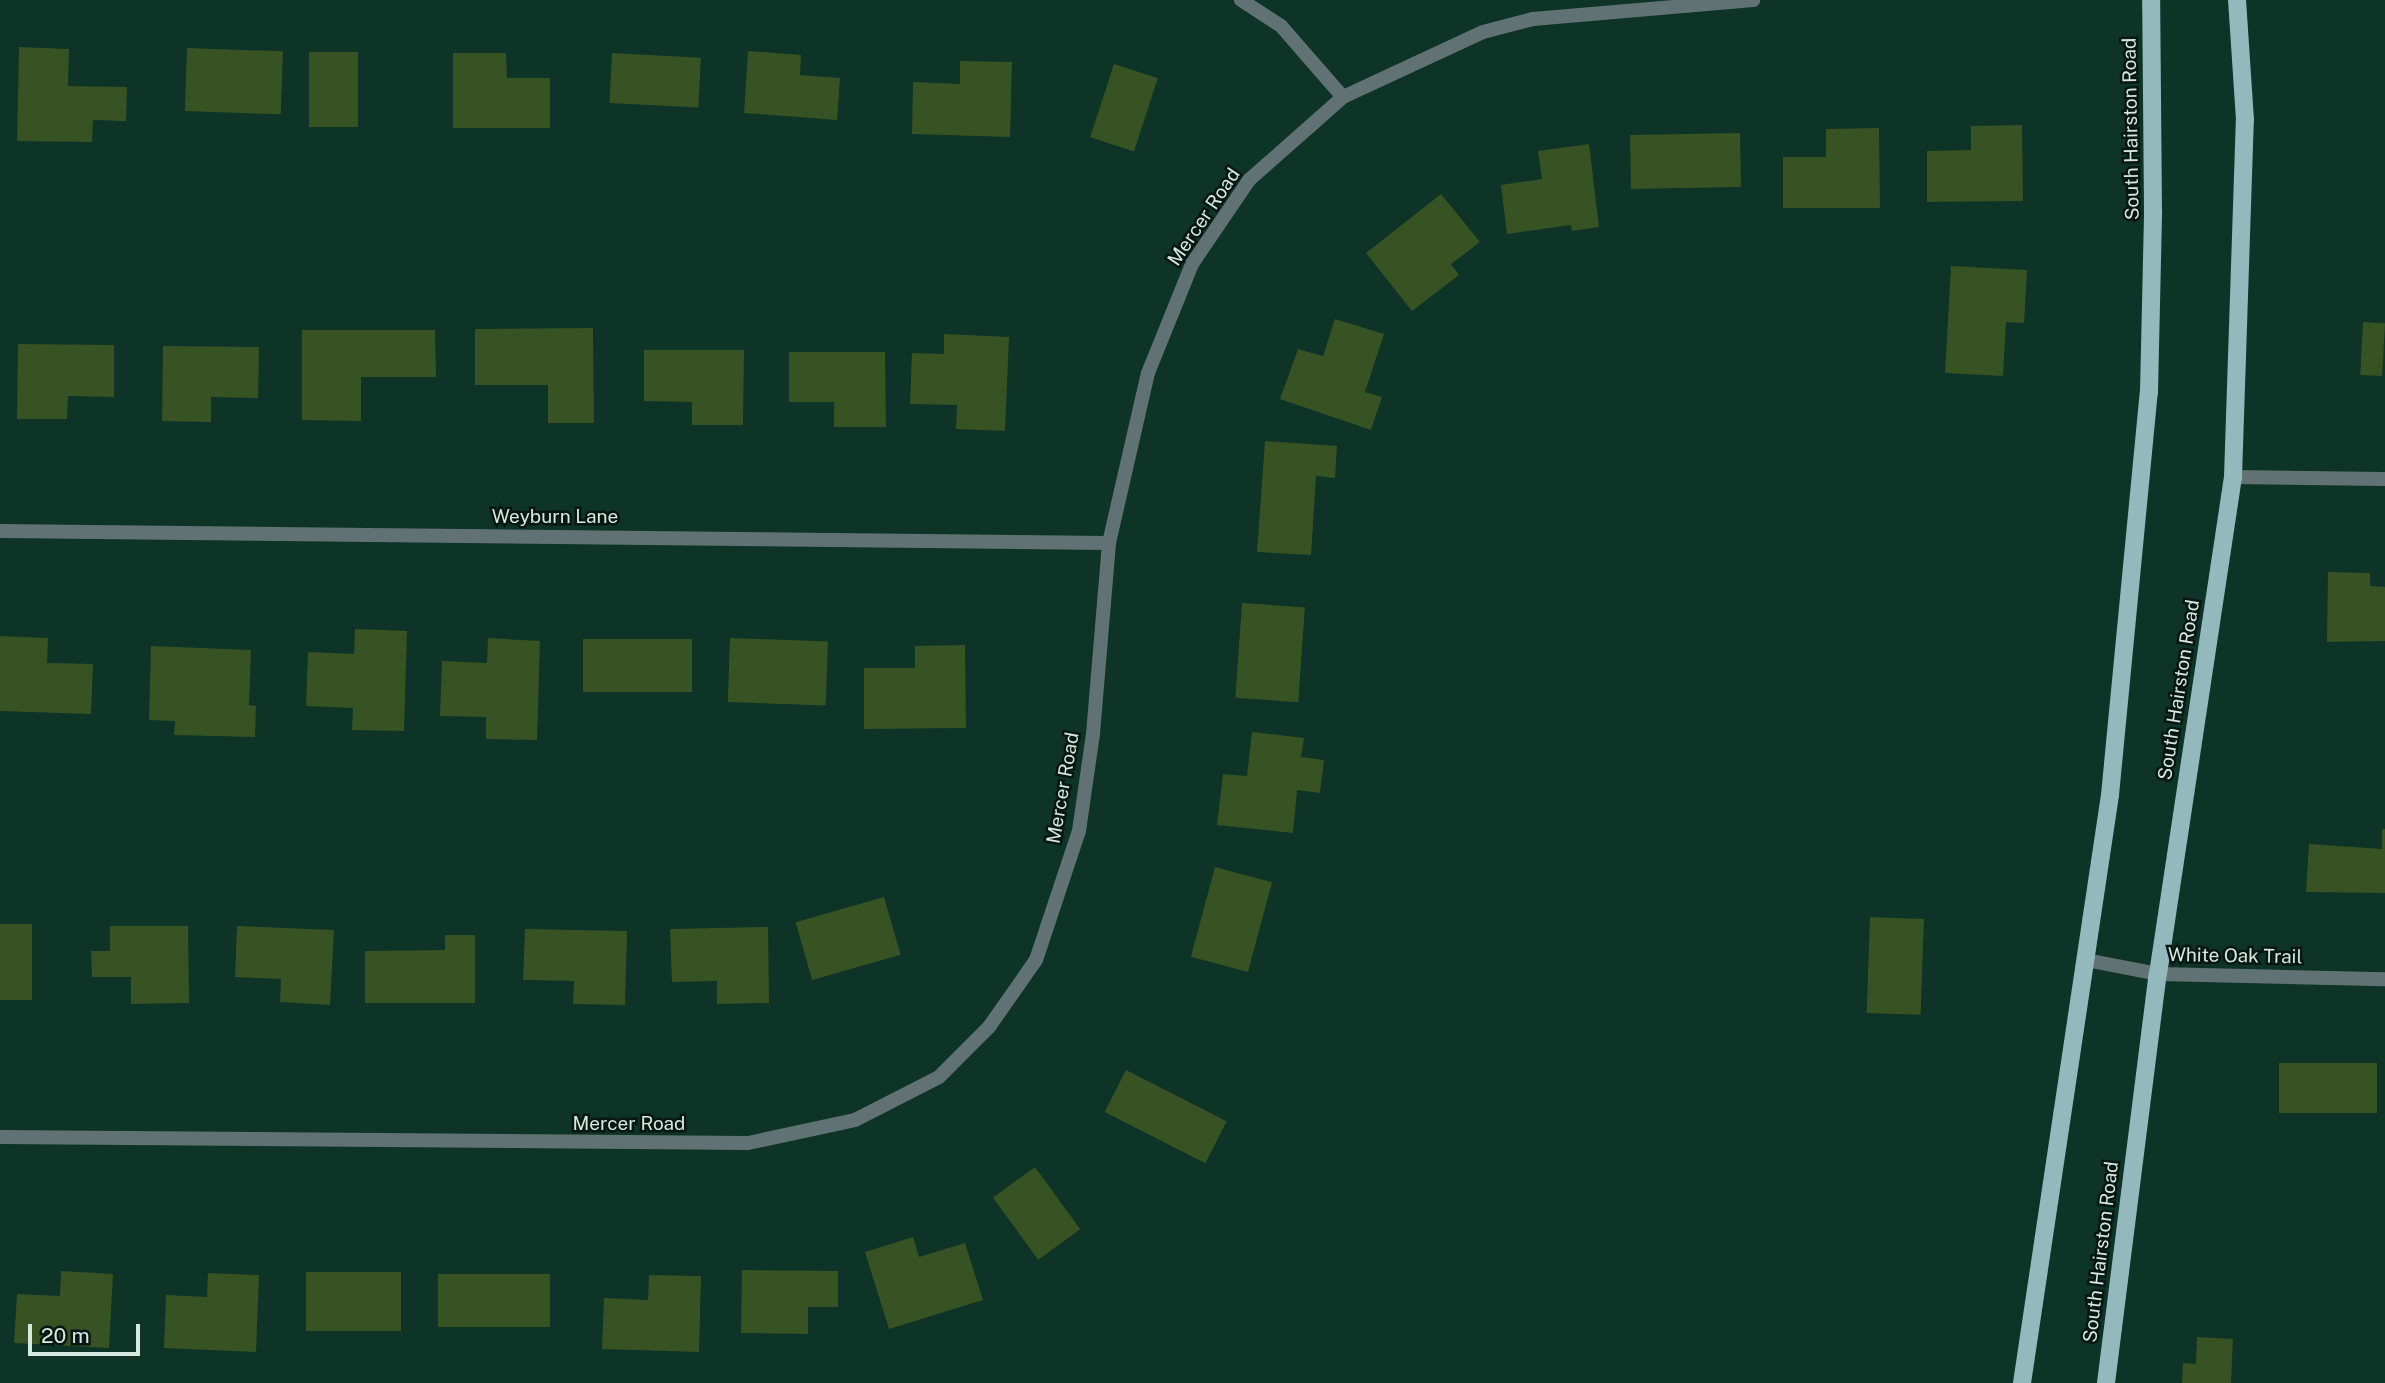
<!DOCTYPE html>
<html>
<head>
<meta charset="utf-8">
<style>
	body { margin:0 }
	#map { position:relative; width:2385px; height:1383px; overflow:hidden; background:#0e3327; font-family:"Public Sans",sans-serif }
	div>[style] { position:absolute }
	.building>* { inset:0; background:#375324; transform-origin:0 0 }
	.street>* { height:14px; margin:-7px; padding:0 7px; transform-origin:7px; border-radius:7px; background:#607273 }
	.primary>* { height:18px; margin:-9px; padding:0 9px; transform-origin:9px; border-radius:9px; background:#93b9bc }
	span { translate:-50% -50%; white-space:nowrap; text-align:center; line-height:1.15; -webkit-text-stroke:5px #081712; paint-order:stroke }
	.street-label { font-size:19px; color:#d6e9e1 }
	.scale { position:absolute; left:28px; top:1324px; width:112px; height:32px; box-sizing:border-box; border:4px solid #d6e9e1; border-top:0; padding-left:9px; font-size:21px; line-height:24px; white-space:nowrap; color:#d6e9e1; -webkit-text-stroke:5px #081712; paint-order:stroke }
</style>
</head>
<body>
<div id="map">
	<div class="building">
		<div style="clip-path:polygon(19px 47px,69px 49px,68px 86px,127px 87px,126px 121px,93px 120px,92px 142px,17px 141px)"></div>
		<div style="left:187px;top:48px;width:96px;height:63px;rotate:2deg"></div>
		<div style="clip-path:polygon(748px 51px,801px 55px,800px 75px,840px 78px,837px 120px,744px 113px)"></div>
		<div style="left:309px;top:52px;width:49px;height:75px"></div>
		<div style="clip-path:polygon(453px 53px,506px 53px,507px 78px,550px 78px,550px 128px,453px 128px)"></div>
		<div style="left:612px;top:53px;width:89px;height:50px;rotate:3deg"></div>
		<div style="clip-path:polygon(960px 61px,1012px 62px,1010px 137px,912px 134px,913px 82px,960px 84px)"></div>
		<div style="left:1114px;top:64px;width:46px;height:77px;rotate:18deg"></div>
		<div style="clip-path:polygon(2022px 125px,2023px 201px,1927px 202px,1927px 151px,1971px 150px,1971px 126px)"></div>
		<div style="clip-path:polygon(1879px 128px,1880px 208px,1783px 208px,1783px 157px,1826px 157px,1826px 129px)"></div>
		<div style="left:1740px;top:133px;width:54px;height:110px;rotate:89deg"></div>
		<div style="clip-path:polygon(1589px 144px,1599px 227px,1572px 231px,1571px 225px,1507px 234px,1501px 185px,1542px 179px,1538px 151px)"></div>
		<div style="clip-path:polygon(1441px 194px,1480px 242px,1451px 264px,1459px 275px,1412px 311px,1366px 253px)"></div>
		<div style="clip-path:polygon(1951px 266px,2027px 270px,2024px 323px,2006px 322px,2003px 376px,1945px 373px)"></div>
		<div style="clip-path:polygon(1335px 319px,1384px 334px,1365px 392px,1382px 397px,1371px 430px,1280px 399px,1298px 349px,1323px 356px)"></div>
		<div style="left:2363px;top:322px;width:22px;height:53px;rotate:3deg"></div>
		<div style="clip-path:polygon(593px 328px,594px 423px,548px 423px,548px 385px,475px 385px,475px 329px)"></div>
		<div style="clip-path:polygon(302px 330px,435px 330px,436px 377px,361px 377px,361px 421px,302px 420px)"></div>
		<div style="clip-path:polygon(944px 334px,1009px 337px,1005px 431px,956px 429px,957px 405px,910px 404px,912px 353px,944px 354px)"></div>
		<div style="clip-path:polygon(18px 344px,114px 345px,114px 397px,68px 396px,67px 419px,17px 419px)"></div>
		<div style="clip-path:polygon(163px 346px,259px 347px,258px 398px,211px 397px,211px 422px,162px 421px)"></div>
		<div style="clip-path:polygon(644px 350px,744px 350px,743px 425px,692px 425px,692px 402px,644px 401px)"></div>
		<div style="clip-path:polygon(789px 352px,885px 352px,886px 427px,834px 427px,834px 402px,789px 402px)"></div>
		<div style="clip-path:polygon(1265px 441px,1337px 446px,1335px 478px,1316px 476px,1311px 555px,1257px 552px)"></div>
		<div style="clip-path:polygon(2328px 572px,2370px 573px,2370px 586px,2385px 587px,2385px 641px,2327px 642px)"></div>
		<div style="left:1242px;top:603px;width:63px;height:95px;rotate:4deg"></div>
		<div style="clip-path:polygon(355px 629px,407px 631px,404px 731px,352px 730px,353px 708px,306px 706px,308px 652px,354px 654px)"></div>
		<div style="clip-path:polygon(0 636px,48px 638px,47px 663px,93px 664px,91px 714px,0 711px)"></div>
		<div style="clip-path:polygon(488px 638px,540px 641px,537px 740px,486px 739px,486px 717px,440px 716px,442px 661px,487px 663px)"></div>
		<div style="left:730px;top:638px;width:98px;height:64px;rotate:2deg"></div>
		<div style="left:692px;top:639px;width:53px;height:109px;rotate:90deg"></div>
		<div style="clip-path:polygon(965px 645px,966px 728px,864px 729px,864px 668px,915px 668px,915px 646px)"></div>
		<div style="clip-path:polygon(151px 646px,251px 650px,249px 705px,256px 706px,255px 737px,174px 735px,175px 721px,149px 720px)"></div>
		<div style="clip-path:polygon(1252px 732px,1304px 738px,1301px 757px,1324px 760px,1320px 793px,1297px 790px,1293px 833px,1217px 825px,1223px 774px,1247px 776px)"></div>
		<div style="clip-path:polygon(2382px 829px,2385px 829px,2385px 893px,2306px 892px,2309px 844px,2382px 849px)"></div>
		<div style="left:1215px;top:867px;width:59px;height:93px;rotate:15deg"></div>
		<div style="left:884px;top:897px;width:60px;height:92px;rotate:74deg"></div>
		<div style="left:1870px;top:917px;width:54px;height:96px;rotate:2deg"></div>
		<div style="left:0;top:924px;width:32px;height:76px"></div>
		<div style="clip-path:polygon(110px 926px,188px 926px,189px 1003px,131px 1004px,131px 977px,92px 977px,91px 951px,110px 951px)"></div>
		<div style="clip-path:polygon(237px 926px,334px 930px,330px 1005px,280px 1002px,281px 979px,235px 977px)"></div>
		<div style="clip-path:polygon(768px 927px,769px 1003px,717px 1004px,717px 981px,672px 982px,670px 929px)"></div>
		<div style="clip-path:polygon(525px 929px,627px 931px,625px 1005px,573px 1004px,574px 981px,523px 980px)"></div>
		<div style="clip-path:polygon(445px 935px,475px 935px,475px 1003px,365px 1003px,365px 951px,445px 950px)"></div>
		<div style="left:2377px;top:1063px;width:50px;height:98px;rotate:90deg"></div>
		<div style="left:1126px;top:1070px;width:113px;height:47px;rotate:27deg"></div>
		<div style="left:1035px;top:1167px;width:77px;height:52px;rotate:54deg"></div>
		<div style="clip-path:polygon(913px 1237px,919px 1257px,965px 1243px,983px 1300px,889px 1329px,865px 1252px)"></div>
		<div style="clip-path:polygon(742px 1270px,838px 1271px,838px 1307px,808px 1307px,808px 1334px,741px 1333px)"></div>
		<div style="clip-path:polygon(61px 1271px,113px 1274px,109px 1348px,14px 1343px,17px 1294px,60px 1296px)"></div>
		<div style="left:306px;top:1272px;width:95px;height:59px"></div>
		<div style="clip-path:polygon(208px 1273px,259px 1275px,256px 1352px,164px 1348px,166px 1295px,207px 1297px)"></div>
		<div style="left:550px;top:1274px;width:53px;height:112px;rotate:90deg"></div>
		<div style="clip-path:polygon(649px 1275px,701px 1276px,699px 1352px,602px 1349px,604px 1298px,648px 1300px)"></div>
		<div style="clip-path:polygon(2197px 1337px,2233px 1339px,2231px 1383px,2182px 1383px,2183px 1363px,2196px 1364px)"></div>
	</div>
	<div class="street">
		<div style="left:1241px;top:0;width:48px;rotate:33deg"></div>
		<div style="left:1281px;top:26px;width:94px;rotate:48.9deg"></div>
		<div style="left:2233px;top:477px;width:152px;rotate:0.8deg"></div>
		<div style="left:0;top:531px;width:1109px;rotate:0.62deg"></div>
		<div style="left:2086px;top:960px;width:73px;rotate:11deg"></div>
		<div style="left:2158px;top:974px;width:227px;rotate:1.3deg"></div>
		<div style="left:0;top:1137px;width:748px;rotate:0.46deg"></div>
		<div style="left:748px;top:1143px;width:109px;rotate:-12.1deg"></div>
		<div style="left:855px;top:1120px;width:94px;rotate:-27.1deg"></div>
		<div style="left:939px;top:1077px;width:71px;rotate:-45deg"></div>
		<div style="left:989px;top:1027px;width:82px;rotate:-55deg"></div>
		<div style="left:1036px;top:960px;width:136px;rotate:-71.6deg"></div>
		<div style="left:1079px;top:831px;width:98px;rotate:-81.8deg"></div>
		<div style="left:1093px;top:734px;width:192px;rotate:-85.2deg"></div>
		<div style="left:1109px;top:543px;width:174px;rotate:-77.1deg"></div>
		<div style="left:1148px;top:373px;width:118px;rotate:-68deg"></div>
		<div style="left:1192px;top:264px;width:102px;rotate:-55.8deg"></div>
		<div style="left:1249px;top:180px;width:125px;rotate:-41.4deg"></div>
		<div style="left:1343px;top:97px;width:154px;rotate:-24.9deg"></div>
		<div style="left:1483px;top:32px;width:52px;rotate:-14.6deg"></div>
		<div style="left:1533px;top:19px;width:221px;rotate:-4.9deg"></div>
	</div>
	<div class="primary">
		<div style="left:2022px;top:1383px;width:595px;rotate:-81.49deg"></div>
		<div style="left:2110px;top:795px;width:405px;rotate:-84.5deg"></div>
		<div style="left:2149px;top:392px;width:181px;rotate:-88.7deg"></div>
		<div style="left:2153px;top:211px;width:211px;rotate:-90.5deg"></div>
		<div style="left:2106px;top:1383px;width:412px;rotate:-82.8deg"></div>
		<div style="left:2158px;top:974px;width:503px;rotate:-81.42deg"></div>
		<div style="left:2233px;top:477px;width:357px;rotate:-88.1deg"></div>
		<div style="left:2245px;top:120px;width:120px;rotate:-93.8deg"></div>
	</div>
	<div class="street-label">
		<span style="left:2131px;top:129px;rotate:-91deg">South Hairston Road</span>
		<span style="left:1204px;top:217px;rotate:-56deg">Mercer Road</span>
		<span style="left:555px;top:517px">Weyburn Lane</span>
		<span style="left:2179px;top:690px;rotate:-81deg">South Hairston Road</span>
		<span style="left:1063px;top:788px;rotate:-80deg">Mercer Road</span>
		<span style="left:2235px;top:956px;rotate:1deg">White Oak Trail</span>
		<span style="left:629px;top:1124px">Mercer Road</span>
		<span style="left:2101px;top:1252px;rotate:-83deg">South Hairston Road</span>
	</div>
	<div class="scale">20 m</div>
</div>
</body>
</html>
